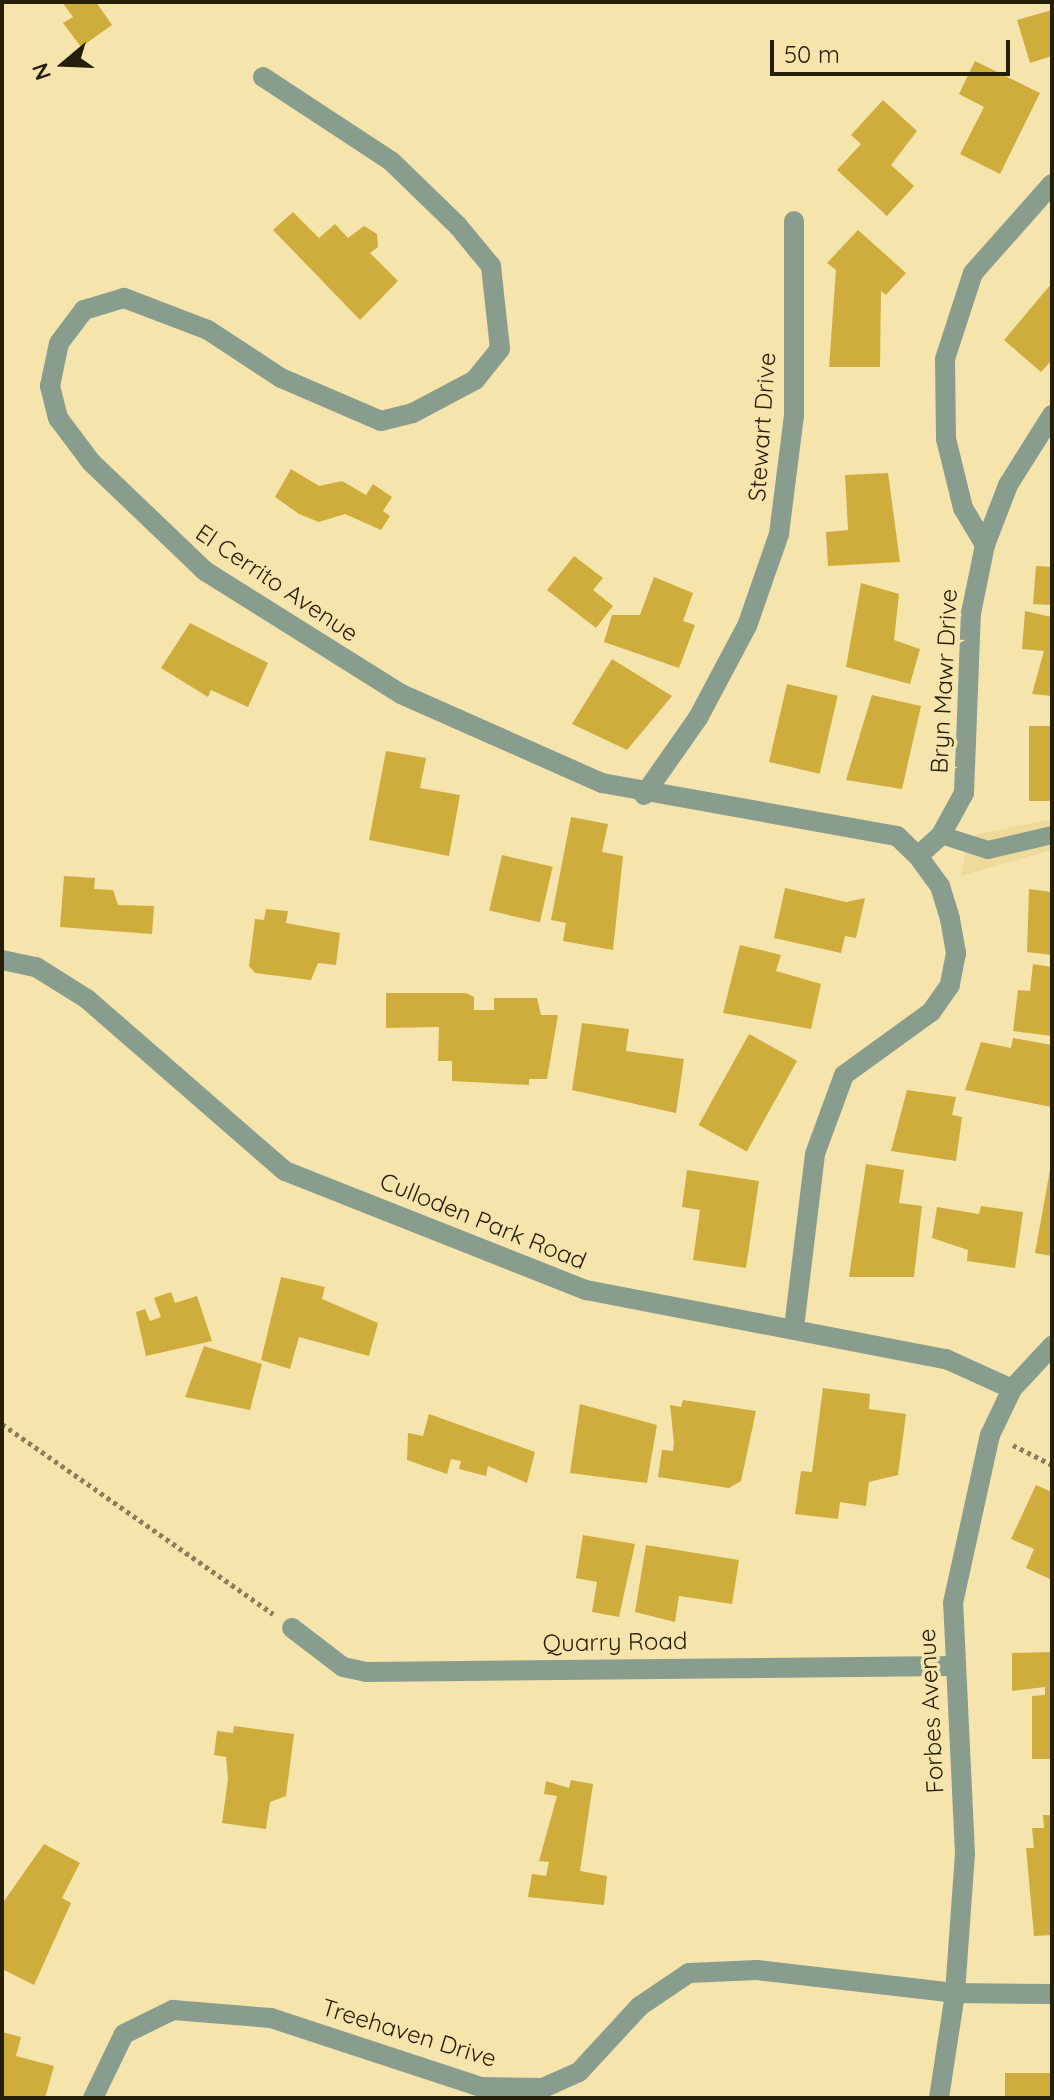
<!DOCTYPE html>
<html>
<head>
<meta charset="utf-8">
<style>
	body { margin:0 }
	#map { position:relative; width:1054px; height:2100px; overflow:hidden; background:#f6e4ad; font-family:Quicksand,sans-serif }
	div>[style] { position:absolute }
	.built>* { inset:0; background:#eeda9b }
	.building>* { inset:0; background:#cead3d; transform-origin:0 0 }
	.path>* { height:5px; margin-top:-2.5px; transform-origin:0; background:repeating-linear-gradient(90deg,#8b7e58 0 4px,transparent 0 8px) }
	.service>* { height:18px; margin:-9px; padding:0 9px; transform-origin:9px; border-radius:9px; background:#889d8d }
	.minor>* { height:20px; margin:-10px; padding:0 10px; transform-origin:10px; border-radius:10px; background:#889d8d }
	.tertiary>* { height:20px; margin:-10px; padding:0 10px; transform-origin:10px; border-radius:10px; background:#889d8d }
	span { translate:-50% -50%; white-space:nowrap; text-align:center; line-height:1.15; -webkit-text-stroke:7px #f6e4ad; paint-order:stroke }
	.street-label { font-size:24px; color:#251e08 }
	.frame { position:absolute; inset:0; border:4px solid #251e08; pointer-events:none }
	.north { position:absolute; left:24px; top:24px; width:80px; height:80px; -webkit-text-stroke:6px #f6e4ad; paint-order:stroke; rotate:251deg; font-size:22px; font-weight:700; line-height:32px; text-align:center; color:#251e08 }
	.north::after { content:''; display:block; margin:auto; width:28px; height:36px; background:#251e08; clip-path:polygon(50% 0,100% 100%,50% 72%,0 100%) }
	.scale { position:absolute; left:770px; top:40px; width:240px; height:36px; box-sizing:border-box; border:4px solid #251e08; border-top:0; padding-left:10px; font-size:24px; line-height:28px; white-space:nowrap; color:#251e08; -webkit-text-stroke:6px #f6e4ad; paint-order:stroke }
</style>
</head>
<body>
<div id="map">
	<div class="built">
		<div style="clip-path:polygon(1052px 819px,1052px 850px,961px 876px,969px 836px)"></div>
	</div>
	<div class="building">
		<div style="clip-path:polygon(62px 2px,96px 2px,112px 25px,81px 47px,63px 23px,73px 17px)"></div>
		<div style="clip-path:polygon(1052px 10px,1052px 56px,1030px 63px,1017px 20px)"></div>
		<div style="clip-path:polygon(975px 61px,1040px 93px,1000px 174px,960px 154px,984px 107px,959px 94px)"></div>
		<div style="clip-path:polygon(883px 100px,917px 131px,891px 165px,914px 186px,887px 216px,837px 170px,861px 144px,851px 135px)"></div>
		<div style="clip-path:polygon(293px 212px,319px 238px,335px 224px,348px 238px,364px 226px,377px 234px,378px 247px,370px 253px,398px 281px,360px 320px,273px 230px)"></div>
		<div style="clip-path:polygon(858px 230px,906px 273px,886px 295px,881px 291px,880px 367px,829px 367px,836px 270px,827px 263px)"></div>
		<div style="clip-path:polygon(1052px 283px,1052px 360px,1041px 372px,1004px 340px)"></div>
		<div style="clip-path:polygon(291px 469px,319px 486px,342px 481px,366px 495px,373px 484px,392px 497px,383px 511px,390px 516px,381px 530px,345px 514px,319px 522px,299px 514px,275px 497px)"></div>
		<div style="clip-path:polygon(888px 473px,900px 562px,828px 566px,826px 532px,848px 530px,845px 475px)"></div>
		<div style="clip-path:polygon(574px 556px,603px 578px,593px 590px,613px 606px,596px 628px,547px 590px)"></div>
		<div style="clip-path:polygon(1036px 566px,1052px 567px,1052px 605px,1033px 604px)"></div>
		<div style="clip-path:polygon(654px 577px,693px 593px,683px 621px,695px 625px,679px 668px,604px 642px,612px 615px,640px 615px)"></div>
		<div style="clip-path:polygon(861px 583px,899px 594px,894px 640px,920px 649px,910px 684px,846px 667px)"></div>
		<div style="clip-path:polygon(1025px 611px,1052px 617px,1052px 696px,1032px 694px,1044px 651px,1022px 649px)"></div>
		<div style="clip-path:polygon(190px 623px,268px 663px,248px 707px,211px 690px,208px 697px,161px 668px)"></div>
		<div style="clip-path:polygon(612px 659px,672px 696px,627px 750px,572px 724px)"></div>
		<div style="left:787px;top:684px;width:52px;height:80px;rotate:13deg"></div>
		<div style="clip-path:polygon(872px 695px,921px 706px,902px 789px,846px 780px)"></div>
		<div style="left:1052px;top:726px;width:75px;height:23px;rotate:90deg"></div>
		<div style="clip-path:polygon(386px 751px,426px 758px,420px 788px,460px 795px,449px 856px,369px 840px)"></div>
		<div style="clip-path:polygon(571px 817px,608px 824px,602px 852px,623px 856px,613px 950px,563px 941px,566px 923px,551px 920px)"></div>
		<div style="left:502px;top:855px;width:52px;height:57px;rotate:13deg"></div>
		<div style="clip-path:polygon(64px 876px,95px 878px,94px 889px,113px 890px,118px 905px,154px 906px,152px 934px,60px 927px)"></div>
		<div style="clip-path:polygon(785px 888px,846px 902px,865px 898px,856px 938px,845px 936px,841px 953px,774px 938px)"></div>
		<div style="clip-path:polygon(1029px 889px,1052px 892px,1052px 955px,1027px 952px)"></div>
		<div style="clip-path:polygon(266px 909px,288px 911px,286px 923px,340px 933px,336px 965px,318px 963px,311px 980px,255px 973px,249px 966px,255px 919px,264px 920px)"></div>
		<div style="clip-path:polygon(740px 945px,781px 955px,776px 971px,821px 984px,811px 1029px,723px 1013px)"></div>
		<div style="clip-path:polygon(1033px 964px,1052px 967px,1052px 1036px,1013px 1031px,1018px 990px,1030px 991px)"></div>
		<div style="clip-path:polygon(386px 993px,466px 993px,474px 997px,474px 1010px,494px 1010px,494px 998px,537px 998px,541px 1015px,558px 1015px,547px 1079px,529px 1079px,529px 1085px,452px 1081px,452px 1061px,438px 1061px,439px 1027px,386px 1028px)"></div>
		<div style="clip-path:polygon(582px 1023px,629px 1029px,626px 1051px,684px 1059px,676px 1113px,572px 1090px)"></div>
		<div style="left:749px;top:1034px;width:55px;height:104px;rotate:29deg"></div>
		<div style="clip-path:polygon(1013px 1038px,1052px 1045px,1052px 1107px,965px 1090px,981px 1042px,1011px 1048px)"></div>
		<div style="clip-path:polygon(907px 1090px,956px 1097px,952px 1115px,962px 1117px,956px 1161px,891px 1151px)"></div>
		<div style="clip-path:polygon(866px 1164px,904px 1170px,899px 1203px,922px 1206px,914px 1277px,849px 1277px)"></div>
		<div style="clip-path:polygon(687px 1170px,759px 1181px,746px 1268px,693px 1260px,700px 1210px,682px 1207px)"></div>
		<div style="clip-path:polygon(1050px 1170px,1052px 1171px,1052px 1256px,1035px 1253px)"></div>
		<div style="clip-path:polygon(981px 1206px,1023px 1212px,1015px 1268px,967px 1261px,968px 1250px,932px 1238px,937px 1207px,979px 1214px)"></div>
		<div style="clip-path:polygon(281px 1277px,325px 1287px,322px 1299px,378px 1323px,369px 1356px,299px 1337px,290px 1369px,261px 1360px)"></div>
		<div style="clip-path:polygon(171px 1292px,175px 1303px,197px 1296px,212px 1341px,146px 1356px,136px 1312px,145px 1309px,150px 1321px,161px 1317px,154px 1298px)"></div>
		<div style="clip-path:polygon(204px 1346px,262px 1364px,250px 1410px,185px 1397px)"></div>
		<div style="clip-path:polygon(823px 1388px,870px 1394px,869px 1409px,906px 1414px,898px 1475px,869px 1482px,866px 1506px,840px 1502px,838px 1519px,795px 1514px,801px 1471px,812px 1472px)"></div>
		<div style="clip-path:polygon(683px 1400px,756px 1411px,741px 1481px,729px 1488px,658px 1477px,662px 1450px,673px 1451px,674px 1443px,670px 1405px,681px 1407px)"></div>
		<div style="clip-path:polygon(580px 1404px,657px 1425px,647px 1483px,570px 1473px)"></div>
		<div style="clip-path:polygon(429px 1414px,535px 1452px,527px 1483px,488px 1466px,486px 1476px,459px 1469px,461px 1461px,451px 1459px,447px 1474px,407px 1460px,408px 1433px,423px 1436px)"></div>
		<div style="clip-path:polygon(1036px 1485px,1052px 1492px,1052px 1580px,1026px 1568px,1034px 1549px,1011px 1539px)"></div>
		<div style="clip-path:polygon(583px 1535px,635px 1544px,619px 1617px,592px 1612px,597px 1582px,576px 1578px)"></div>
		<div style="clip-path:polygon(646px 1545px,739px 1560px,732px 1604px,679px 1596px,675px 1622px,635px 1612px)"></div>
		<div style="clip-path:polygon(1052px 1652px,1052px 1759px,1032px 1759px,1032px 1696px,1045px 1695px,1045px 1687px,1012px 1691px,1012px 1653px)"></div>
		<div style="clip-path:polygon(234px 1726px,294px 1734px,286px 1796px,270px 1802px,266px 1829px,222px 1823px,228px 1779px,226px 1757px,214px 1755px,217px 1731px,233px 1733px)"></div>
		<div style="clip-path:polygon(571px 1780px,593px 1784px,580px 1871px,607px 1876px,604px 1905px,528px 1897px,532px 1874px,546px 1876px,549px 1862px,539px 1861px,557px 1796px,544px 1794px,546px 1781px,569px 1788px)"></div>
		<div style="clip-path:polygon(1043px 1815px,1052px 1815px,1052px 1935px,1034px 1936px,1026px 1848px,1034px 1848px,1032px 1828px,1044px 1828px)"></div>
		<div style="clip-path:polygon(44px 1844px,80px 1863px,62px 1898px,71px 1903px,34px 1985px,2px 1969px,2px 1904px)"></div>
		<div style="clip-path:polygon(2px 2032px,21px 2037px,16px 2056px,54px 2066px,45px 2098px,2px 2098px)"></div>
		<div style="left:1052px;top:2073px;width:25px;height:47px;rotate:90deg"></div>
	</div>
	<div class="path">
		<div style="left:2px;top:1424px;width:331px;rotate:35deg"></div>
		<div style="left:1013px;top:1445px;width:44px;rotate:27.1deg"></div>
	</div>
	<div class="service">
		<div style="left:941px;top:835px;width:49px;rotate:17.7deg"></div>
		<div style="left:988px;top:850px;width:66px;rotate:-13.2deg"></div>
	</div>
	<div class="minor">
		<div style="left:263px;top:77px;width:153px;rotate:33.3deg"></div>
		<div style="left:391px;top:161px;width:93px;rotate:44.1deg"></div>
		<div style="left:458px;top:226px;width:52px;rotate:50.5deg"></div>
		<div style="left:491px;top:266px;width:83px;rotate:83.8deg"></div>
		<div style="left:500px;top:349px;width:40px;rotate:129deg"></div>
		<div style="left:475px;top:380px;width:70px;rotate:152deg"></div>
		<div style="left:413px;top:413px;width:33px;rotate:166deg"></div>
		<div style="left:381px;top:421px;width:109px;rotate:-156.7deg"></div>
		<div style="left:281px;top:378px;width:87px;rotate:-146.7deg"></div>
		<div style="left:208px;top:330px;width:90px;rotate:-159.1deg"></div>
		<div style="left:124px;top:298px;width:42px;rotate:163.3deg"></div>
		<div style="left:84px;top:310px;width:41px;rotate:127.1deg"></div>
		<div style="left:59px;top:343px;width:44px;rotate:101.8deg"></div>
		<div style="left:50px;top:386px;width:33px;rotate:76deg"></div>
		<div style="left:58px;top:418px;width:55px;rotate:53.1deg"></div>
		<div style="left:91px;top:462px;width:158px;rotate:43.7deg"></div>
		<div style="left:205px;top:571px;width:231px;rotate:32.1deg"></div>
		<div style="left:401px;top:694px;width:220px;rotate:23.9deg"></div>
		<div style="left:602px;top:783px;width:300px;rotate:10.2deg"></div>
		<div style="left:897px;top:836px;width:29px;rotate:44deg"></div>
		<div style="left:918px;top:856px;width:37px;rotate:54deg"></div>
		<div style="left:940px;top:886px;width:34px;rotate:73deg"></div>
		<div style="left:950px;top:919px;width:35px;rotate:80deg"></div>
		<div style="left:956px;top:953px;width:33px;rotate:101deg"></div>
		<div style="left:950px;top:985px;width:33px;rotate:125deg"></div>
		<div style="left:931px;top:1012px;width:107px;rotate:144.1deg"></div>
		<div style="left:844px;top:1075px;width:84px;rotate:110.2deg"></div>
		<div style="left:815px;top:1154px;width:174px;rotate:96.9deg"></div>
		<div style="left:985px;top:545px;width:43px;rotate:-120.7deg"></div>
		<div style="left:963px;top:508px;width:71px;rotate:-103.8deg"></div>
		<div style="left:946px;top:439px;width:80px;rotate:-90.7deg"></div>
		<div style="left:945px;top:359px;width:90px;rotate:-72deg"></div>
		<div style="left:973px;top:273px;width:119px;rotate:-48.4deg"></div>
		<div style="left:644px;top:795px;width:94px;rotate:-55deg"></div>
		<div style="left:698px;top:718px;width:104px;rotate:-62deg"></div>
		<div style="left:747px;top:626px;width:97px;rotate:-70.8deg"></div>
		<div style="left:779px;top:534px;width:120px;rotate:-82.8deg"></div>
		<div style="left:794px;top:415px;width:194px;rotate:-90deg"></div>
		<div style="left:918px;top:856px;width:31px;rotate:-42deg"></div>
		<div style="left:941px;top:835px;width:48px;rotate:-61.3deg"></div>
		<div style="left:964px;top:793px;width:180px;rotate:-87.8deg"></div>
		<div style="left:971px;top:613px;width:69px;rotate:-78.4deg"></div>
		<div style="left:985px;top:545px;width:64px;rotate:-69deg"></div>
		<div style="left:1008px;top:485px;width:83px;rotate:-57.8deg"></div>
		<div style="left:2px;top:960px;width:35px;rotate:12deg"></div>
		<div style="left:36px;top:967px;width:60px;rotate:32.1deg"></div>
		<div style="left:87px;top:999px;width:262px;rotate:41deg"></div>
		<div style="left:285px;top:1171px;width:324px;rotate:21.6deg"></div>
		<div style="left:586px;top:1290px;width:367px;rotate:10.9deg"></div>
		<div style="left:946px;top:1359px;width:72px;rotate:24.4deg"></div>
		<div style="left:292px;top:1628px;width:64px;rotate:37.4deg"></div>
		<div style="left:343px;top:1667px;width:24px;rotate:12deg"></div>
		<div style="left:366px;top:1672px;width:586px;rotate:-0.59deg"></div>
		<div style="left:93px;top:2098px;width:71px;rotate:-64.2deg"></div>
		<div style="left:124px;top:2034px;width:55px;rotate:-26.1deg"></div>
		<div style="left:173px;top:2010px;width:98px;rotate:4.7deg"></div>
		<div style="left:271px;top:2018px;width:221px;rotate:18.2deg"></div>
		<div style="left:481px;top:2087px;width:62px;rotate:0.9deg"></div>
		<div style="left:543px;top:2088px;width:39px;rotate:-24deg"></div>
		<div style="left:579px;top:2072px;width:90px;rotate:-47.3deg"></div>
		<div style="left:640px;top:2006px;width:59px;rotate:-34deg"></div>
		<div style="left:689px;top:1973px;width:68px;rotate:-2.5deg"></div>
		<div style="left:757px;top:1970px;width:199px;rotate:6.6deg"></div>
		<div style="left:955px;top:1993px;width:139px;rotate:-85.9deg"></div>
		<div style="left:965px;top:1854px;width:251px;rotate:-92.7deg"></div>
		<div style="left:953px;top:1603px;width:172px;rotate:-77.6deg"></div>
		<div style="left:990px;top:1435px;width:51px;rotate:-64.4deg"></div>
		<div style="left:1012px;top:1389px;width:59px;rotate:-47.1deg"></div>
	</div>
	<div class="tertiary">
		<div style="left:939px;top:2098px;width:106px;rotate:-81.3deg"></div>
		<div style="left:955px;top:1993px;width:97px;rotate:0.6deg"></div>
	</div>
	<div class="street-label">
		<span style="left:762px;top:427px;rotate:-86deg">Stewart Drive</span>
		<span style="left:277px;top:583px;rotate:34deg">El Cerrito Avenue</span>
		<span style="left:944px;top:681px;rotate:-87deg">Bryn Mawr Drive</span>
		<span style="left:483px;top:1221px;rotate:22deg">Culloden Park Road</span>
		<span style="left:615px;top:1642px;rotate:-1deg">Quarry Road</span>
		<span style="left:931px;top:1711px;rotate:-93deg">Forbes Avenue</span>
		<span style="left:409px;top:2033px;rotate:17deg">Treehaven Drive</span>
	</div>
	<div class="frame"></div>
	<div class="north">N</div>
	<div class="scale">50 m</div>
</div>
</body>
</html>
